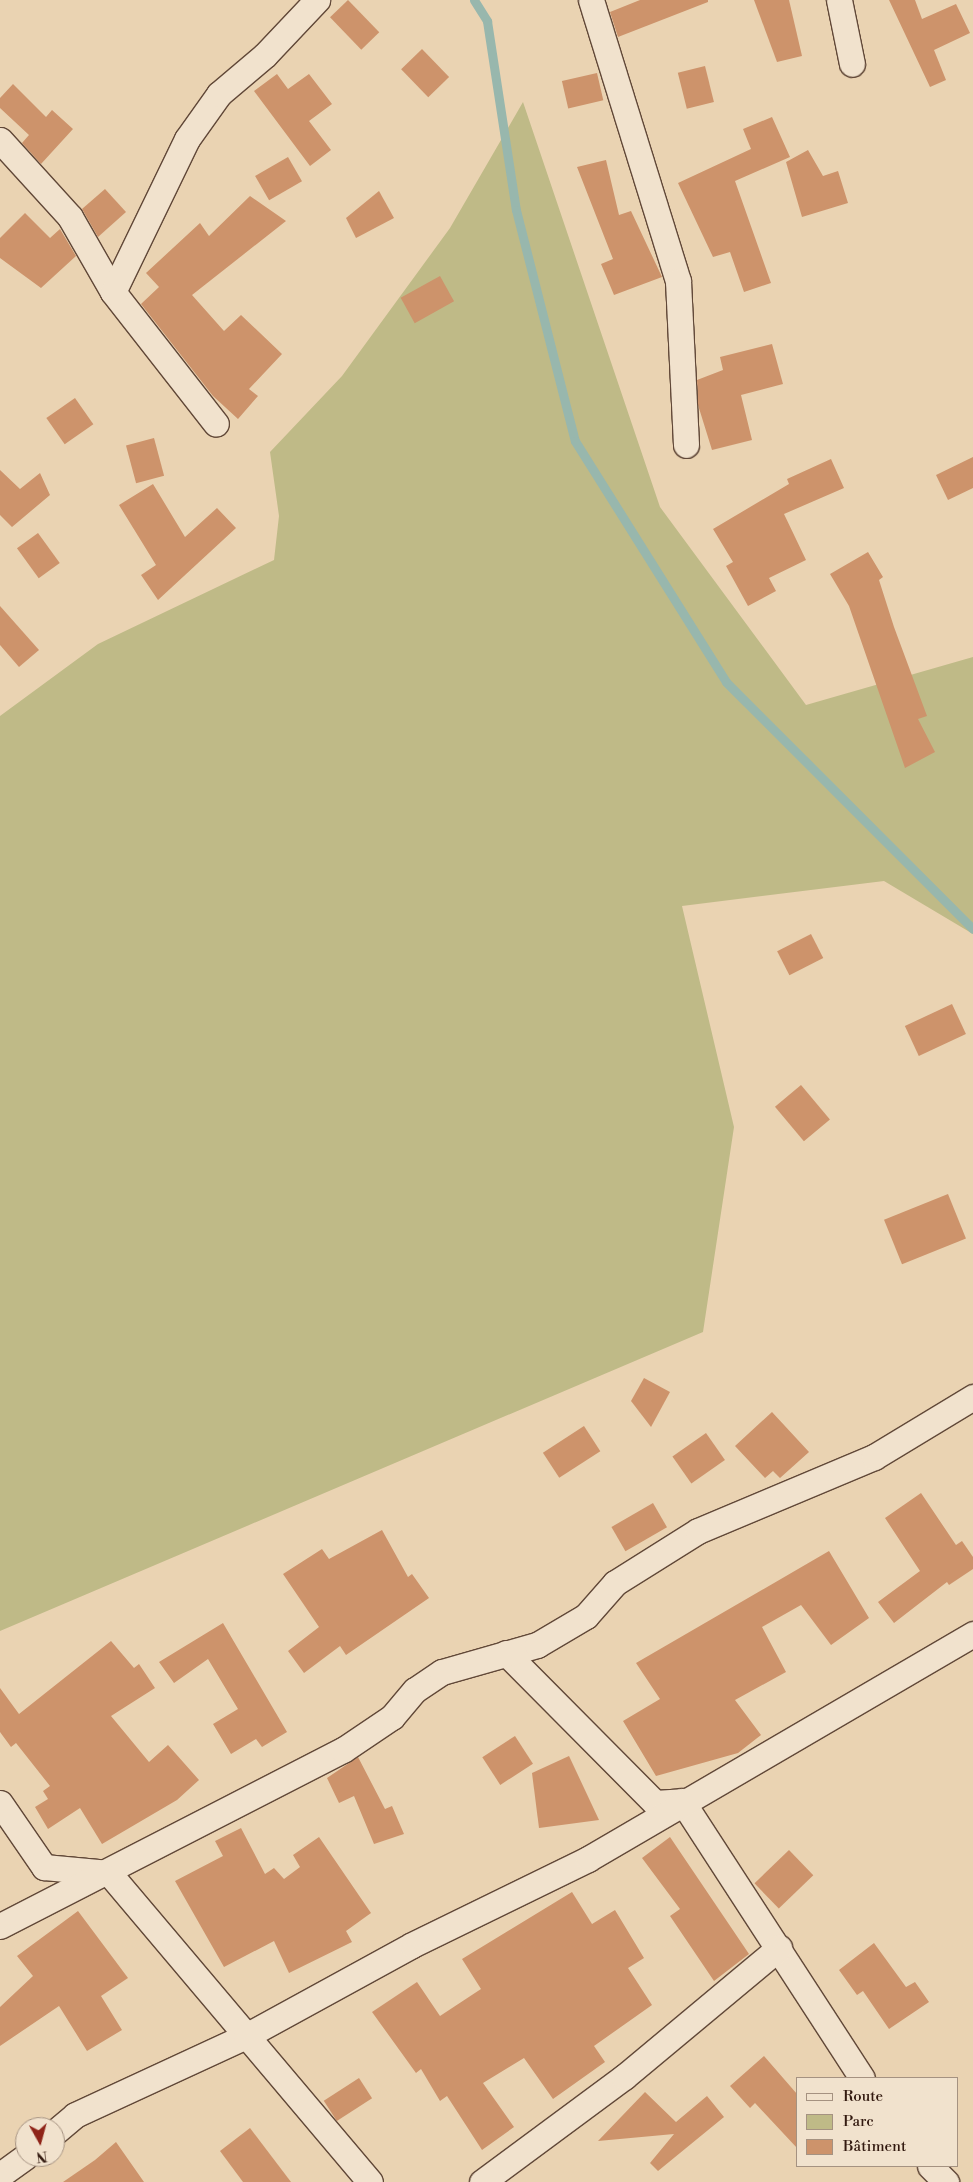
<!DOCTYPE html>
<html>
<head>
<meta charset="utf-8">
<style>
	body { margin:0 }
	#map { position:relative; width:973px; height:2182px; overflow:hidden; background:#ead3b2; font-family:"Libre Bodoni",serif }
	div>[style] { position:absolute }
	.green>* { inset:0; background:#bfba87 }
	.stream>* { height:9px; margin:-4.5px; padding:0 4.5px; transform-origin:4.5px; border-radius:4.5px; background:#98b7ad }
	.building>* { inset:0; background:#cd936b; transform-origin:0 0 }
	.roads { filter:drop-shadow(1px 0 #614838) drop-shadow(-1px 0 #614838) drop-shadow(0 1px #614838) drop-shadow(0 -1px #614838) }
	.minor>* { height:25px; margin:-12.5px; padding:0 12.5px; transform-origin:12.5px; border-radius:12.5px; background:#f1e2cd }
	span { translate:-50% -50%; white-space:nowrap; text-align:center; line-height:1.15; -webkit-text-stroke:4px #f1e2cd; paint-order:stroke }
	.legend { position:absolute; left:796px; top:2077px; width:162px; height:90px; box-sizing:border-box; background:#f1e2cd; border:1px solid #a59281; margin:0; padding:6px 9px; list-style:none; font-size:15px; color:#331a10 }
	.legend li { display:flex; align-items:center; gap:10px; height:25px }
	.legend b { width:25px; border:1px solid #a59281 }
	.north { position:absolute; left:15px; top:2117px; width:50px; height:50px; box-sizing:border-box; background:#f1e2cd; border:1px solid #a59281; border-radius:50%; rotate:173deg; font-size:14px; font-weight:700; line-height:20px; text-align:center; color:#331a10 }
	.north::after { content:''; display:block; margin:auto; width:18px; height:22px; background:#8f2418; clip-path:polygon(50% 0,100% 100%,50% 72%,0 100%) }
</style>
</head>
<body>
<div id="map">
	<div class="green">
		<div style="clip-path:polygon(523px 102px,660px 507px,806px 705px,973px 657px,973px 934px,884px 881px,682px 906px,734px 1127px,703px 1332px,0 1631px,0 716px,98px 644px,274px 560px,279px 516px,270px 452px,342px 376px,450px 228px)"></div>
	</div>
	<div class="stream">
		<div style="left:474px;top:0;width:25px;rotate:58deg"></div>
		<div style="left:487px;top:21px;width:191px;rotate:81.3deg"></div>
		<div style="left:516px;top:210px;width:238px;rotate:75.7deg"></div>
		<div style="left:575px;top:441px;width:284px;rotate:57.9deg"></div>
		<div style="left:726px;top:682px;width:349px;rotate:45deg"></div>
	</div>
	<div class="building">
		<div style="left:348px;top:0;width:45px;height:25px;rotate:46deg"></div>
		<div style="clip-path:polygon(640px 0,708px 0,708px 2px,618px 37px,610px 12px)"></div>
		<div style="clip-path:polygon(754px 0,789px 0,802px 56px,777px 62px)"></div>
		<div style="clip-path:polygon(889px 0,915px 0,922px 19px,956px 4px,970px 33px,934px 50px,946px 80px,930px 87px)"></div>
		<div style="left:422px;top:49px;width:39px;height:29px;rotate:46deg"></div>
		<div style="left:705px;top:66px;width:37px;height:28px;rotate:76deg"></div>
		<div style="left:597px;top:73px;width:28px;height:36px;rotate:77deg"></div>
		<div style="clip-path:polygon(277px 74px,288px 89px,309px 74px,332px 104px,309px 121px,331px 150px,310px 166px,254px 91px)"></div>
		<div style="clip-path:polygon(13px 84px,46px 117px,52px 110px,73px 129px,41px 164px,22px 143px,29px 135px,0 108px,0 98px)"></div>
		<div style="clip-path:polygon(772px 117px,790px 157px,735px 181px,771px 283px,744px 292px,730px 252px,713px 257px,678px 183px,751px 149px,743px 129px)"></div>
		<div style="clip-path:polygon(808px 150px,823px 176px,838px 171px,848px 203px,802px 217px,786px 162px)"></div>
		<div style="left:288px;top:157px;width:28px;height:38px;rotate:60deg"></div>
		<div style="clip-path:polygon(606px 160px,619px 215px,631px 211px,662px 277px,614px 295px,601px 264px,613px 259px,577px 167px)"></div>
		<div style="clip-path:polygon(105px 189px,126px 212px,98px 237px,82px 209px)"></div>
		<div style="clip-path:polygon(379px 191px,394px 218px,356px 238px,346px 218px)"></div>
		<div style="clip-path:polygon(250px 196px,286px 221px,192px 295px,224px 331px,241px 315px,282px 354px,249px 389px,258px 396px,238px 419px,213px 396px,141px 304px,159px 287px,146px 273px,200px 223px,209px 236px)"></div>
		<div style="clip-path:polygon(25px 213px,50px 238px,60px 229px,76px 256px,41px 288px,0 258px,0 238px)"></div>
		<div style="left:440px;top:276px;width:29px;height:45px;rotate:61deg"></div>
		<div style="clip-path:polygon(772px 344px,783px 384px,741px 395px,752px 440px,712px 450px,698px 405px,697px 380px,723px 370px,720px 357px)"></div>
		<div style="left:75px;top:398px;width:32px;height:35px;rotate:55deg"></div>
		<div style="left:154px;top:438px;width:39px;height:29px;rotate:75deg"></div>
		<div style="clip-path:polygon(973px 457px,973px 488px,948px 500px,936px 475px)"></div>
		<div style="clip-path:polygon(831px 459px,844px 488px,784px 514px,806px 560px,769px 578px,776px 591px,748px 606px,726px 566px,733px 562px,713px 529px,789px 484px,787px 479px)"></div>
		<div style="clip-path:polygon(0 470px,20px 489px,40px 473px,50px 495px,12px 527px,0 515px)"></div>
		<div style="clip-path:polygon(153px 484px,185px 537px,217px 508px,236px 528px,158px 600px,141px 575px,156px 565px,119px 505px)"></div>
		<div style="left:38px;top:533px;width:37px;height:26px;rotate:54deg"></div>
		<div style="clip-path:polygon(868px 552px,883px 577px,879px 580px,894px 627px,927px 716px,918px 719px,935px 752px,905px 768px,849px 606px,830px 574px)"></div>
		<div style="clip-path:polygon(0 606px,39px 650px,19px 667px,0 645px)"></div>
		<div style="left:811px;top:934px;width:27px;height:38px;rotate:63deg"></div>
		<div style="left:952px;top:1004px;width:33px;height:52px;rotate:65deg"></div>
		<div style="left:801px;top:1085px;width:45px;height:34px;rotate:50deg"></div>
		<div style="left:948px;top:1194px;width:48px;height:69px;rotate:68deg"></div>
		<div style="clip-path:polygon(644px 1378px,670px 1392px,651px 1427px,631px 1401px)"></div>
		<div style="clip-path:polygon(772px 1412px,809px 1452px,780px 1478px,773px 1471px,765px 1478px,735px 1446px)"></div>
		<div style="left:584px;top:1426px;width:30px;height:49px;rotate:57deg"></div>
		<div style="left:706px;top:1433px;width:33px;height:41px;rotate:55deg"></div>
		<div style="clip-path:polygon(921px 1493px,956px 1545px,962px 1541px,973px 1557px,973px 1569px,949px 1585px,947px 1582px,894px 1623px,878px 1602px,920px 1571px,885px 1518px)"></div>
		<div style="left:653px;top:1503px;width:28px;height:48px;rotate:60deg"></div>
		<div style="clip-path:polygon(382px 1530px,408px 1577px,412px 1574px,429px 1598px,346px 1655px,340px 1646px,304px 1673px,288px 1651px,319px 1627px,283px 1574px,322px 1549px,329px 1559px)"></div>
		<div style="clip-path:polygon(829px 1551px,869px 1618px,831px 1645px,801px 1605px,762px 1627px,786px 1672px,735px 1700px,761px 1735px,738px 1753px,656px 1776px,623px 1721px,660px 1699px,636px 1663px)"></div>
		<div style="clip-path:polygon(223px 1623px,287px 1732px,262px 1747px,256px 1739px,231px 1754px,213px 1724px,238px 1709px,208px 1659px,174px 1683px,159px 1662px)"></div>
		<div style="clip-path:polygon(111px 1641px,134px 1668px,139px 1664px,155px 1688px,111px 1716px,149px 1762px,168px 1745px,199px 1780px,177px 1800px,102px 1844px,80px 1808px,48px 1829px,35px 1807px,48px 1799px,43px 1791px,50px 1786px,16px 1743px,11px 1747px,0 1732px,0 1688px,19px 1714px)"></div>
		<div style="left:515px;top:1736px;width:33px;height:39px;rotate:57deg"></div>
		<div style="clip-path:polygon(569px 1756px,599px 1820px,539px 1828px,532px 1773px)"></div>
		<div style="clip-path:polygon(358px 1757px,385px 1809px,392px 1806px,404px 1834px,374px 1844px,354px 1796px,339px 1803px,327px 1778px)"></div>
		<div style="clip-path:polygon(241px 1828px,265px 1874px,274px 1868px,284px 1879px,300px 1867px,293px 1855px,319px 1837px,371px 1913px,346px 1931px,352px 1942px,289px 1973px,274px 1941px,224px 1967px,175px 1881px,223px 1856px,215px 1841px)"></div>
		<div style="clip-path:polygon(670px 1837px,749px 1954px,714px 1981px,670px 1916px,680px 1909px,642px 1858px)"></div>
		<div style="left:789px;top:1850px;width:35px;height:48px;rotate:46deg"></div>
		<div style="clip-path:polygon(572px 1892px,592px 1924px,615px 1910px,644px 1958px,628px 1968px,652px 2005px,594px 2046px,605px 2062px,553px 2099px,524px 2058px,483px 2083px,514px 2127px,482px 2150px,447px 2096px,440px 2101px,421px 2069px,416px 2073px,372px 2012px,417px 1982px,440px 2016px,481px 1989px,462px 1959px)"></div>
		<div style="clip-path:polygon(78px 1911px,128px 1978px,101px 1996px,122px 2030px,87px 2051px,59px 2006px,0 2046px,0 2007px,33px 1976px,17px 1956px)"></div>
		<div style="clip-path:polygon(874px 1943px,906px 1987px,915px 1982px,929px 2002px,889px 2029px,863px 1991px,857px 1995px,839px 1970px)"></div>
		<div style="clip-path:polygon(764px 2056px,797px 2094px,797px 2148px,755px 2103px,750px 2108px,730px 2086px)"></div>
		<div style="left:359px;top:2078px;width:24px;height:42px;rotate:57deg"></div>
		<div style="clip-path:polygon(645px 2092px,676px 2122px,707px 2096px,724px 2117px,658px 2171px,650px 2163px,674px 2134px,598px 2141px)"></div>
		<div style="clip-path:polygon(250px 2128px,291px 2182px,243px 2182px,220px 2151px)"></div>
		<div style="clip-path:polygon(116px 2142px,144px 2182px,63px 2182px,95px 2160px)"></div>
	</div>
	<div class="roads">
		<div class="minor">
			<div style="left:591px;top:0;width:294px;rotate:72.8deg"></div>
			<div style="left:678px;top:281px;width:164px;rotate:87.2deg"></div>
			<div style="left:839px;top:0;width:65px;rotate:78.5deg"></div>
			<div style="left:0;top:140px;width:104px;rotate:47.7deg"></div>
			<div style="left:70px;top:217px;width:86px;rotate:60.2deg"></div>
			<div style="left:113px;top:292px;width:167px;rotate:52deg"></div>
			<div style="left:113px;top:292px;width:170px;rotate:-64.2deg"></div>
			<div style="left:187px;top:139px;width:55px;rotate:-54.6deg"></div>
			<div style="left:219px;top:94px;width:60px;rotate:-40.3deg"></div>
			<div style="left:265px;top:55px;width:76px;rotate:-46.6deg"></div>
			<div style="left:506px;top:1653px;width:211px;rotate:45.2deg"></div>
			<div style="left:655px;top:1803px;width:27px;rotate:-4deg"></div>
			<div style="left:682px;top:1801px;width:330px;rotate:57deg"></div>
			<div style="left:0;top:1803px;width:78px;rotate:55.5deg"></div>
			<div style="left:44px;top:1867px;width:65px;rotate:5.3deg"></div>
			<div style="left:109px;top:1873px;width:404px;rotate:49.8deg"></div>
			<div style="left:0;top:1926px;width:386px;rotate:-27.2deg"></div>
			<div style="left:343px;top:1750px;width:59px;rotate:-34deg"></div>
			<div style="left:392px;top:1717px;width:35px;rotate:-50deg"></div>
			<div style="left:415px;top:1690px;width:32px;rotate:-34deg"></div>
			<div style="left:442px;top:1672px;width:99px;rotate:-15.9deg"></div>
			<div style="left:537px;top:1645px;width:57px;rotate:-30.6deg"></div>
			<div style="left:586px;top:1616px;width:44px;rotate:-48.7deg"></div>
			<div style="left:615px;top:1583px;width:98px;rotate:-32.1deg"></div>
			<div style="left:698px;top:1531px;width:191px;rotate:-22.8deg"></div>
			<div style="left:874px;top:1457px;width:116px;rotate:-31.2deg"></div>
			<div style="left:55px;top:2132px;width:26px;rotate:-40deg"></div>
			<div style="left:75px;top:2115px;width:188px;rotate:-24.8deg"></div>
			<div style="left:246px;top:2036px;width:189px;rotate:-28.7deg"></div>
			<div style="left:412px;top:1945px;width:196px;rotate:-26deg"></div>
			<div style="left:588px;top:1859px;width:446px;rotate:-30.3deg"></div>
			<div style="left:930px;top:2166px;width:23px;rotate:45deg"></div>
			<div style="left:0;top:2175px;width:31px;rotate:-36deg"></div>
			<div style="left:482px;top:2182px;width:177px;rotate:-36.5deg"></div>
			<div style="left:624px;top:2077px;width:202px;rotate:-39.8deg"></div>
		</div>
	</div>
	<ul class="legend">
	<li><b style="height:6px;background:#f1e2cd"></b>Route</li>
	<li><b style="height:14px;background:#bfba87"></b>Parc</li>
	<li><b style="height:14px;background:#cd936b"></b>Bâtiment</li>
	</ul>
	<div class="north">N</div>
</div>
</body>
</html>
